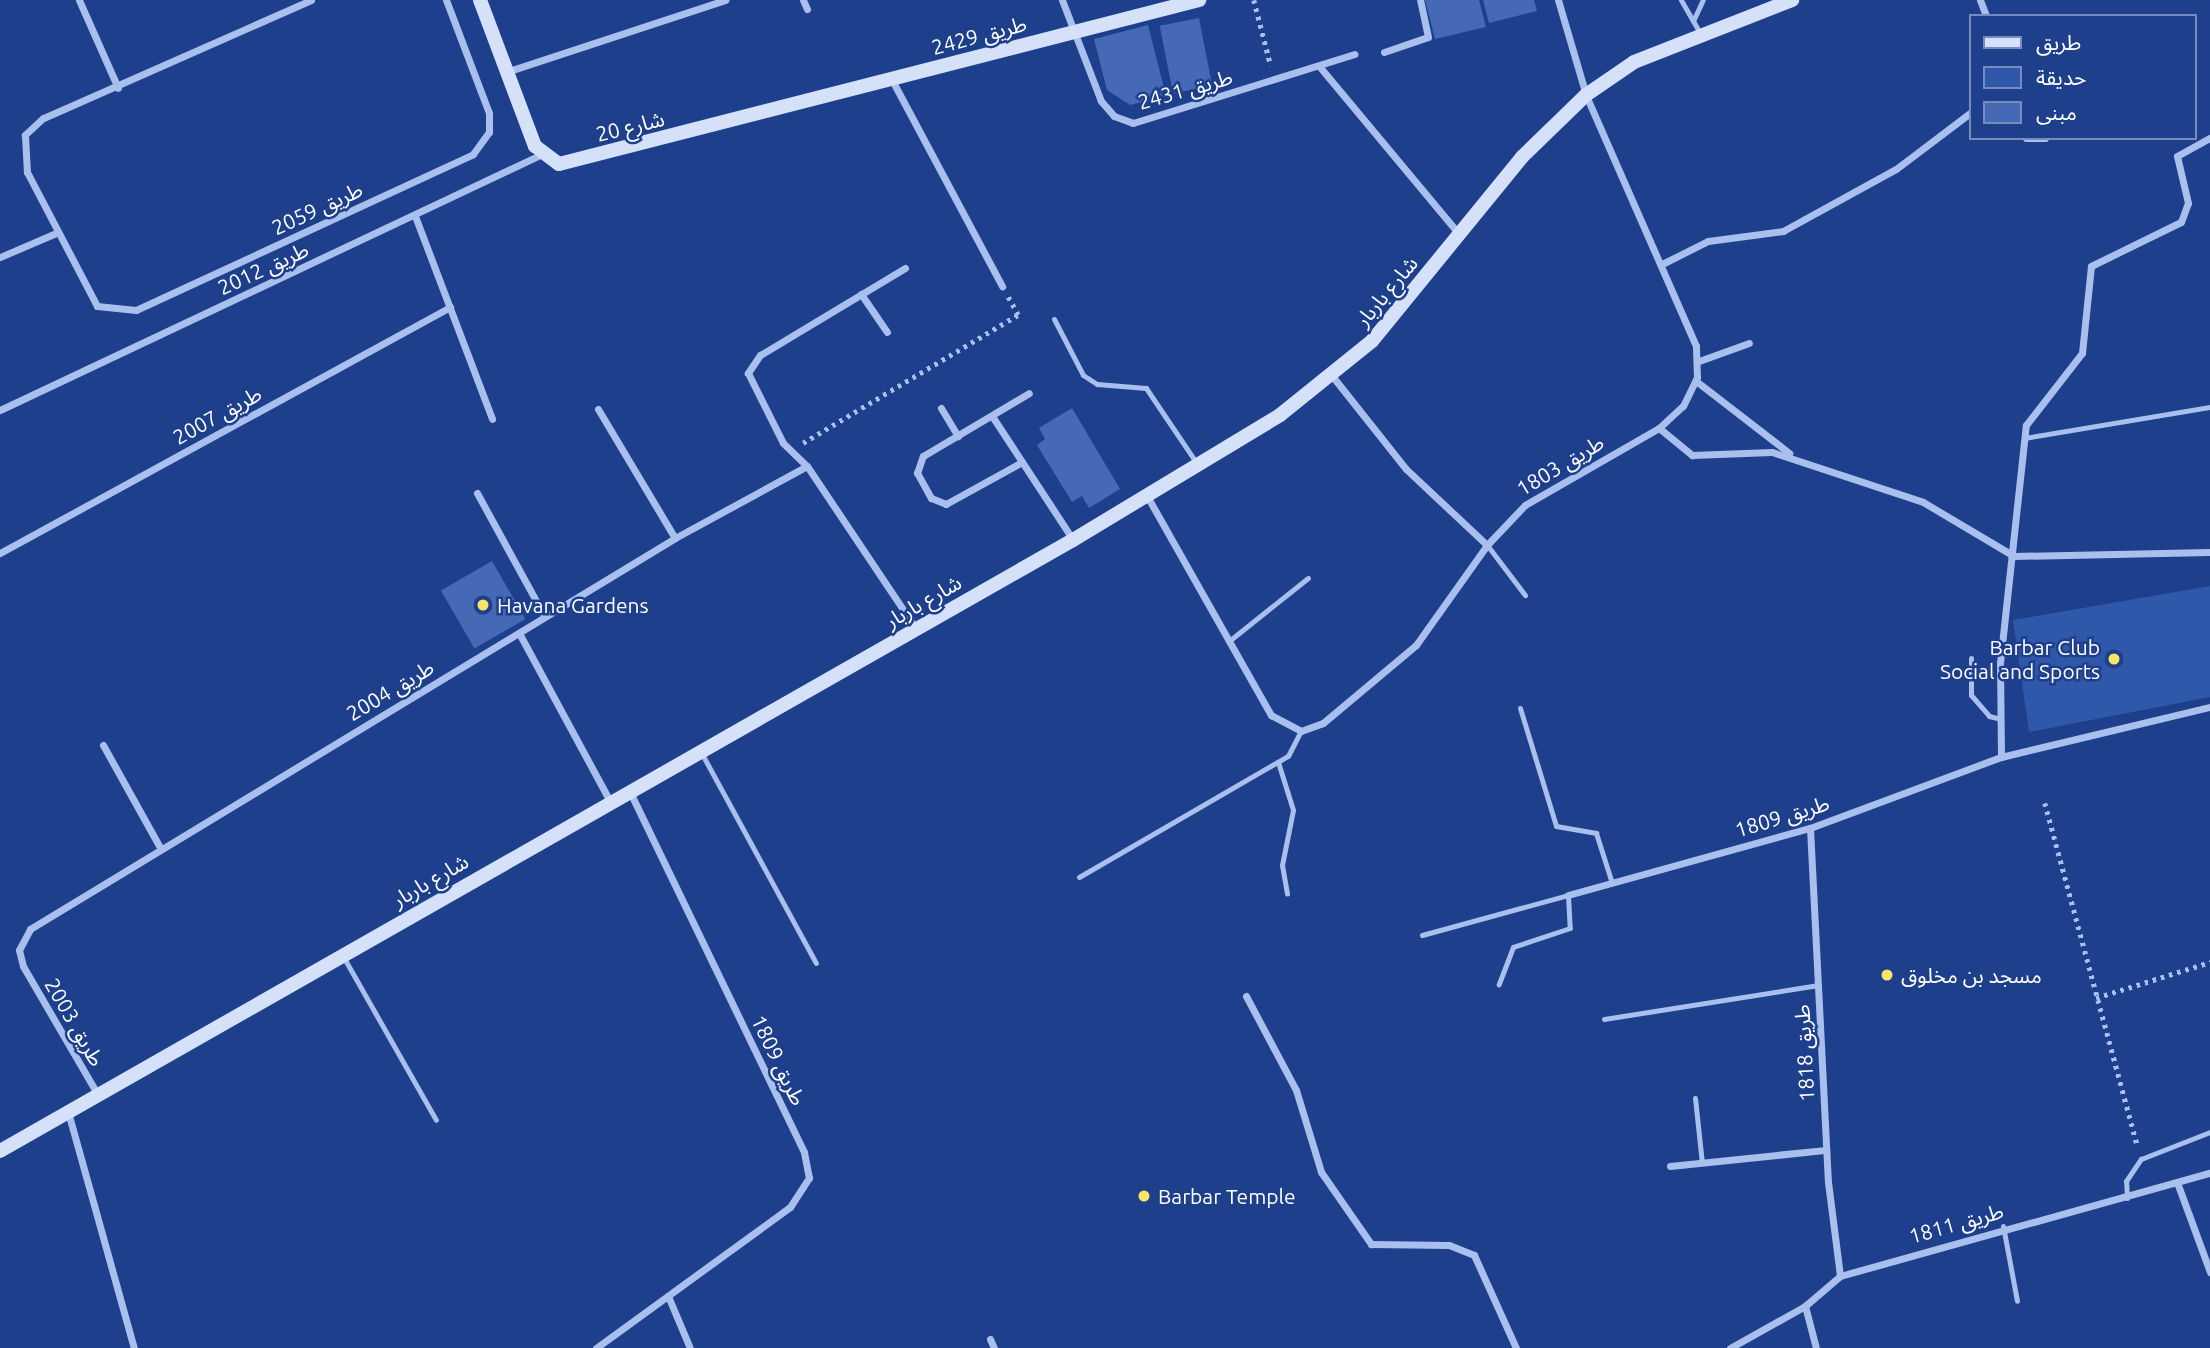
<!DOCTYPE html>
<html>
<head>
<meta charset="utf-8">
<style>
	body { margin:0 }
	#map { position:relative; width:2210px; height:1348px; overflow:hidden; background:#1d3f8c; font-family:Ubuntu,"Noto Sans Arabic",sans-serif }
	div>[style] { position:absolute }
	.green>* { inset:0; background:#3058aa }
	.building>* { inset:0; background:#4569b4; transform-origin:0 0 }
	.path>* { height:4.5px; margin-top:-2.25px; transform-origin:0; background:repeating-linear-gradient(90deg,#a9bfed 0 3.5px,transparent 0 8.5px) }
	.lane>* { height:5px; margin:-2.5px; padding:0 2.5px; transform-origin:2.5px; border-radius:2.5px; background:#a9bfed }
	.street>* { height:7px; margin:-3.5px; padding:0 3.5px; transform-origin:3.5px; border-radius:3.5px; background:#a9bfed }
	.secondary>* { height:14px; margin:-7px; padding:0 7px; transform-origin:7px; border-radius:7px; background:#d5e0f9 }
	.dots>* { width:19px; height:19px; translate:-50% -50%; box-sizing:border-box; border:4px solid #1d3f8c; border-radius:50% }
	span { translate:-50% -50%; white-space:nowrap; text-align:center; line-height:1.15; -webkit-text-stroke:5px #1d3f8c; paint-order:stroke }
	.street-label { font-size:21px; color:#fff }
	.poi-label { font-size:21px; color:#fff }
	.left { translate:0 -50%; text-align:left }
	.right { translate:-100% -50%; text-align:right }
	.legend { position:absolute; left:1969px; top:14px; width:228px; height:126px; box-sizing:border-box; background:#1d3f8c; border:2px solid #778cba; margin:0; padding:9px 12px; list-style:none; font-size:21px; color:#fff }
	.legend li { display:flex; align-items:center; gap:14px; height:35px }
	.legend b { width:35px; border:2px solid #778cba }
</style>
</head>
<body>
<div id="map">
	<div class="green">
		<div style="clip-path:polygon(2210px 586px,2210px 697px,2029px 732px,2013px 620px)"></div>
	</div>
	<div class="building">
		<div style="clip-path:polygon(1425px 0,1479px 0,1486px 27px,1435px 39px)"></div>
		<div style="clip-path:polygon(1483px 0,1534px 0,1537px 11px,1489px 23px)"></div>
		<div style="left:1199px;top:18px;width:69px;height:40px;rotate:79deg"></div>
		<div style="clip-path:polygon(1148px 25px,1166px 96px,1130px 105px,1107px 90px,1094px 39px)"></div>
		<div style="clip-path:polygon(1072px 408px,1120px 489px,1089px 508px,1082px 496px,1072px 502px,1037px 445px,1045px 439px,1039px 428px)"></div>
		<div style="left:492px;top:561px;width:67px;height:59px;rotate:60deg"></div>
	</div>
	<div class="path">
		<div style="left:1254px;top:0;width:68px;rotate:75.6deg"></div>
		<div style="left:803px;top:443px;width:250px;rotate:-30.8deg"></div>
		<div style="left:1018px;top:315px;width:21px;rotate:-119deg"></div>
		<div style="left:2045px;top:803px;width:356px;rotate:74.9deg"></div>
		<div style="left:2096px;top:998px;width:120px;rotate:-17.5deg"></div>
	</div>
	<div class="lane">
		<div style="left:1681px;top:0;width:38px;rotate:60deg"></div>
		<div style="left:1693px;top:21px;width:23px;rotate:-65deg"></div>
		<div style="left:1054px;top:319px;width:63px;rotate:62.6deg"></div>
		<div style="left:1083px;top:375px;width:17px;rotate:33deg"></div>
		<div style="left:1097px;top:384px;width:49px;rotate:4.7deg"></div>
		<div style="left:1146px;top:388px;width:89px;rotate:56deg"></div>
		<div style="left:2024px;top:438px;width:189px;rotate:-9.5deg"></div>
		<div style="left:1487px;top:545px;width:63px;rotate:52.8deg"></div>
		<div style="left:1229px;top:641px;width:101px;rotate:-38.6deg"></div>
		<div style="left:1971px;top:658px;width:37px;rotate:90deg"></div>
		<div style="left:1971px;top:695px;width:28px;rotate:49deg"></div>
		<div style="left:1989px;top:716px;width:12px;rotate:14deg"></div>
		<div style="left:1520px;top:708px;width:123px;rotate:73deg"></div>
		<div style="left:1556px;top:826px;width:41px;rotate:9.9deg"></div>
		<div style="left:1596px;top:833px;width:52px;rotate:72.3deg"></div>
		<div style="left:702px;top:754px;width:238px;rotate:61.4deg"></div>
		<div style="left:1278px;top:762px;width:50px;rotate:72.6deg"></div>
		<div style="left:1293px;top:810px;width:56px;rotate:101.3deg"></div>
		<div style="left:1282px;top:865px;width:29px;rotate:80deg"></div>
		<div style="left:1079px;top:877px;width:241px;rotate:-30.1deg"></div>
		<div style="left:1288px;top:756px;width:28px;rotate:-63deg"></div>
		<div style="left:1422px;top:935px;width:151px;rotate:-15.3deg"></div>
		<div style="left:1568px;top:895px;width:33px;rotate:87deg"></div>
		<div style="left:1570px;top:928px;width:60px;rotate:161.6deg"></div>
		<div style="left:1513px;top:947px;width:40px;rotate:111deg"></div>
		<div style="left:344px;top:958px;width:186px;rotate:60.4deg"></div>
		<div style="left:1604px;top:1019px;width:217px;rotate:-9deg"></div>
		<div style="left:1695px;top:1098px;width:65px;rotate:83.9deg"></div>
		<div style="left:2127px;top:1198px;width:17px;rotate:-93deg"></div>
		<div style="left:2126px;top:1181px;width:27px;rotate:-56deg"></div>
		<div style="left:2141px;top:1159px;width:74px;rotate:-21.4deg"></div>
		<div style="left:2003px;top:1226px;width:76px;rotate:79.4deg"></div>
	</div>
	<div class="street">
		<div style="left:79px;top:0;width:96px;rotate:66.1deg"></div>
		<div style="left:311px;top:0;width:293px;rotate:156.2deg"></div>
		<div style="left:43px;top:118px;width:25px;rotate:137deg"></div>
		<div style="left:25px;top:135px;width:37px;rotate:87deg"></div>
		<div style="left:27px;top:172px;width:151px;rotate:62.4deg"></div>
		<div style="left:97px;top:306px;width:39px;rotate:6deg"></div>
		<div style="left:136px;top:310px;width:371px;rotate:-24.8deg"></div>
		<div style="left:473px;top:154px;width:27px;rotate:-54deg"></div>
		<div style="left:489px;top:132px;width:19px;rotate:-90deg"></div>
		<div style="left:489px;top:113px;width:121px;rotate:-110.8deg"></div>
		<div style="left:803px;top:0;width:10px;rotate:66deg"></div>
		<div style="left:1062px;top:0;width:108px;rotate:68.9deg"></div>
		<div style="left:1101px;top:101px;width:20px;rotate:49deg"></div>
		<div style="left:1114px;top:116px;width:20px;rotate:20deg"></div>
		<div style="left:1133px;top:123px;width:232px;rotate:-17.3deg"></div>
		<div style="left:1980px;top:0;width:17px;rotate:69deg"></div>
		<div style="left:1384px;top:52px;width:46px;rotate:-18.8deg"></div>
		<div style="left:1428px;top:37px;width:38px;rotate:-102deg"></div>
		<div style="left:1319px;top:66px;width:220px;rotate:50.2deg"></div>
		<div style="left:506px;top:72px;width:231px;rotate:-18.2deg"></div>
		<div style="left:892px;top:80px;width:234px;rotate:61.9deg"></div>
		<div style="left:2026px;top:138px;width:19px"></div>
		<div style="left:415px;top:216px;width:217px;rotate:69.2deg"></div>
		<div style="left:0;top:257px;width:61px;rotate:-23.2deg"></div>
		<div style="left:1662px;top:264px;width:51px;rotate:-26.6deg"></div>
		<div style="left:1708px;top:241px;width:76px;rotate:-7.6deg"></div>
		<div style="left:1783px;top:231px;width:129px;rotate:-28.8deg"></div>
		<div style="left:1896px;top:169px;width:93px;rotate:-37.1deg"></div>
		<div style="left:905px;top:268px;width:169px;rotate:149deg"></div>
		<div style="left:760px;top:355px;width:22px;rotate:124deg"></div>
		<div style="left:748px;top:373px;width:78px;rotate:63.4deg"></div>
		<div style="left:783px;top:443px;width:33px;rotate:44deg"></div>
		<div style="left:807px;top:466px;width:196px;rotate:56.2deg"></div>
		<div style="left:861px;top:294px;width:46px;rotate:55.6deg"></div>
		<div style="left:1699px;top:361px;width:53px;rotate:-19.8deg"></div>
		<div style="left:1333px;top:377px;width:117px;rotate:51.6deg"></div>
		<div style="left:1406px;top:469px;width:111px;rotate:43.2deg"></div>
		<div style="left:1696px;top:381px;width:118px;rotate:37.7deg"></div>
		<div style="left:941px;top:408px;width:33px;rotate:59deg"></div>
		<div style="left:598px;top:409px;width:150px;rotate:59.2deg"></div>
		<div style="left:0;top:410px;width:597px;rotate:-25.28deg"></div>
		<div style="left:992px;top:416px;width:148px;rotate:56.8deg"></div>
		<div style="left:1659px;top:428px;width:43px;rotate:39.3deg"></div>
		<div style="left:1692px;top:455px;width:80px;rotate:-2.1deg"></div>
		<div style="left:1772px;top:452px;width:159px;rotate:18.3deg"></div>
		<div style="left:1923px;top:502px;width:106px;rotate:30.7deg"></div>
		<div style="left:2014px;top:556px;width:196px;rotate:-1.2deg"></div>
		<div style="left:1022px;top:462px;width:87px;rotate:151.1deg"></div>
		<div style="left:946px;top:504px;width:16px;rotate:-158deg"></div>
		<div style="left:931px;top:498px;width:29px;rotate:-119deg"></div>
		<div style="left:917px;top:473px;width:18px;rotate:-71deg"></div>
		<div style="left:923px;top:456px;width:123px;rotate:-30.7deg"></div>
		<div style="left:477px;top:493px;width:141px;rotate:61.3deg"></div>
		<div style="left:1147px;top:496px;width:252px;rotate:60.5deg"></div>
		<div style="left:1271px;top:715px;width:34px;rotate:28deg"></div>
		<div style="left:1301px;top:731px;width:23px;rotate:-20deg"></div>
		<div style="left:1323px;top:723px;width:121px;rotate:-40deg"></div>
		<div style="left:1416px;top:645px;width:123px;rotate:-54.6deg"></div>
		<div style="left:1487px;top:545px;width:55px;rotate:-46.5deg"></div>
		<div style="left:1525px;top:505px;width:155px;rotate:-29.9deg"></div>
		<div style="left:1659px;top:428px;width:33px;rotate:-43deg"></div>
		<div style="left:1683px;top:406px;width:32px;rotate:-64deg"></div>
		<div style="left:1697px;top:377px;width:31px;rotate:-92deg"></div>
		<div style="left:1696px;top:346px;width:274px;rotate:-113.7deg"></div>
		<div style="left:1586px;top:95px;width:99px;rotate:-106.4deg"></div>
		<div style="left:0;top:553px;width:513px;rotate:-28.66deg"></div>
		<div style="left:519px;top:633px;width:191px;rotate:61.6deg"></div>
		<div style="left:103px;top:745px;width:119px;rotate:60.9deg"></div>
		<div style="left:2001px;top:757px;width:94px;rotate:-90.6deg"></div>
		<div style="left:2000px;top:663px;width:239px;rotate:-83.8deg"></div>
		<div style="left:2026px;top:425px;width:91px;rotate:-52.1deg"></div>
		<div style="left:2082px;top:353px;width:87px;rotate:-84.1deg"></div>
		<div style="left:2091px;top:266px;width:100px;rotate:-26.1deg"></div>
		<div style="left:2181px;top:222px;width:20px;rotate:-70deg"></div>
		<div style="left:2188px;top:203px;width:48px;rotate:-103.2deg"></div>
		<div style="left:2177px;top:156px;width:38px;rotate:-29deg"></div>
		<div style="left:1810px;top:828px;width:354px;rotate:87.1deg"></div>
		<div style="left:1828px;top:1182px;width:95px;rotate:82.7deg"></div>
		<div style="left:1568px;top:895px;width:251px;rotate:-15.5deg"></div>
		<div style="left:1810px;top:828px;width:204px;rotate:-20.4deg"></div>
		<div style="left:2001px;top:757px;width:215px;rotate:-13.5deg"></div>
		<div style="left:1246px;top:996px;width:106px;rotate:62deg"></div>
		<div style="left:1296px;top:1090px;width:86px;rotate:73deg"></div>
		<div style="left:1321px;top:1172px;width:88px;rotate:55.2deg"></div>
		<div style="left:1371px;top:1244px;width:78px;rotate:0.7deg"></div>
		<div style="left:1449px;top:1245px;width:27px;rotate:22deg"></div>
		<div style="left:1474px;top:1255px;width:102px;rotate:65.7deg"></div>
		<div style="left:98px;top:1095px;width:149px;rotate:-120.2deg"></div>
		<div style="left:23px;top:966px;width:16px;rotate:-104deg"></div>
		<div style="left:19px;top:950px;width:24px;rotate:-62deg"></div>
		<div style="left:30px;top:929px;width:754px;rotate:-31.22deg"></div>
		<div style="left:675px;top:538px;width:150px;rotate:-28.6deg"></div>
		<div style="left:68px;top:1112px;width:245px;rotate:74.4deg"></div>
		<div style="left:1670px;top:1166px;width:157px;rotate:-5.9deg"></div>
		<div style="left:2178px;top:1185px;width:93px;rotate:69.8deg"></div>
		<div style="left:668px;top:1296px;width:56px;rotate:67.1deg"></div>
		<div style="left:1805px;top:1306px;width:43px;rotate:75.3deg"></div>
		<div style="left:990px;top:1339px;width:10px;rotate:66deg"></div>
		<div style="left:596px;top:1348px;width:240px;rotate:-36deg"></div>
		<div style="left:790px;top:1207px;width:35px;rotate:-57deg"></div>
		<div style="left:809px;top:1178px;width:26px;rotate:-101deg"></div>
		<div style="left:804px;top:1152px;width:400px;rotate:-115.8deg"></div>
		<div style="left:1730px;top:1348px;width:86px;rotate:-29.2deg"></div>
		<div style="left:1805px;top:1306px;width:46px;rotate:-40.6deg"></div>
		<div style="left:1840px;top:1276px;width:384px;rotate:-15.6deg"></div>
	</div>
	<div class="secondary">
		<div style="left:480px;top:0;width:156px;rotate:69.4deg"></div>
		<div style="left:535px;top:146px;width:30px;rotate:37deg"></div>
		<div style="left:559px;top:164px;width:661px;rotate:-14.37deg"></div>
		<div style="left:0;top:1151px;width:1235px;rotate:-29.66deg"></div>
		<div style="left:1073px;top:540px;width:242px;rotate:-31.1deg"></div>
		<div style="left:1280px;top:415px;width:118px;rotate:-38.8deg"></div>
		<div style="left:1372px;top:341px;width:237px;rotate:-50.8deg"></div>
		<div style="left:1522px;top:157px;width:89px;rotate:-44.1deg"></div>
		<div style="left:1586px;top:95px;width:58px;rotate:-34.5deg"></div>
		<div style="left:1634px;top:62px;width:170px;rotate:-21.4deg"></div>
	</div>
	<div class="dots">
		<div style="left:483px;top:605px;background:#fce467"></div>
		<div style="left:2114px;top:659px;background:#fce467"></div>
		<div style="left:1887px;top:975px;background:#fce467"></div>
		<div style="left:1144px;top:1196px;background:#fce467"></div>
	</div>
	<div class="street-label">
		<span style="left:979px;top:35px;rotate:-15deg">طريق 2429</span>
		<span style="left:1185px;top:89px;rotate:-16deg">طريق 2431</span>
		<span style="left:630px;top:126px;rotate:-14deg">شارع 20</span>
		<span style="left:317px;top:208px;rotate:-25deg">طريق 2059</span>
		<span style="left:263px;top:268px;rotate:-25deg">طريق 2012</span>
		<span style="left:1386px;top:291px;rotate:-50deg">شارع باربار</span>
		<span style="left:217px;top:415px;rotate:-29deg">طريق 2007</span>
		<span style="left:1560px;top:465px;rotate:-31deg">طريق 1803</span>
		<span style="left:923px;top:601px;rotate:-30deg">شارع باربار</span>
		<span style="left:390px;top:690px;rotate:-31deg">طريق 2004</span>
		<span style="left:1782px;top:816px;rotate:-17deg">طريق 1809</span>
		<span style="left:430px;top:880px;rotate:-30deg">شارع باربار</span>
		<span style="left:75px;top:1022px;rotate:60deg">طريق 2003</span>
		<span style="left:1804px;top:1053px;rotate:-93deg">طريق 1818</span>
		<span style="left:779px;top:1060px;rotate:64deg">طريق 1809</span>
		<span style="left:1956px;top:1223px;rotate:-16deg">طريق 1811</span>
	</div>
	<div class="poi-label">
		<span class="left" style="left:497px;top:605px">Havana Gardens</span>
		<span class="right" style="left:2100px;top:659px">Barbar Club<br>Social and Sports</span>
		<span class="left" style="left:1901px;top:975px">مسجد بن مخلوق</span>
		<span class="left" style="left:1158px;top:1196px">Barbar Temple</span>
	</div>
	<ul class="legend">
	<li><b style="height:9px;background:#d5e0f9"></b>طريق</li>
	<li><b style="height:19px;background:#3058aa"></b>حديقة</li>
	<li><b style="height:19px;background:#4569b4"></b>مبنى</li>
	</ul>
</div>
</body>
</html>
